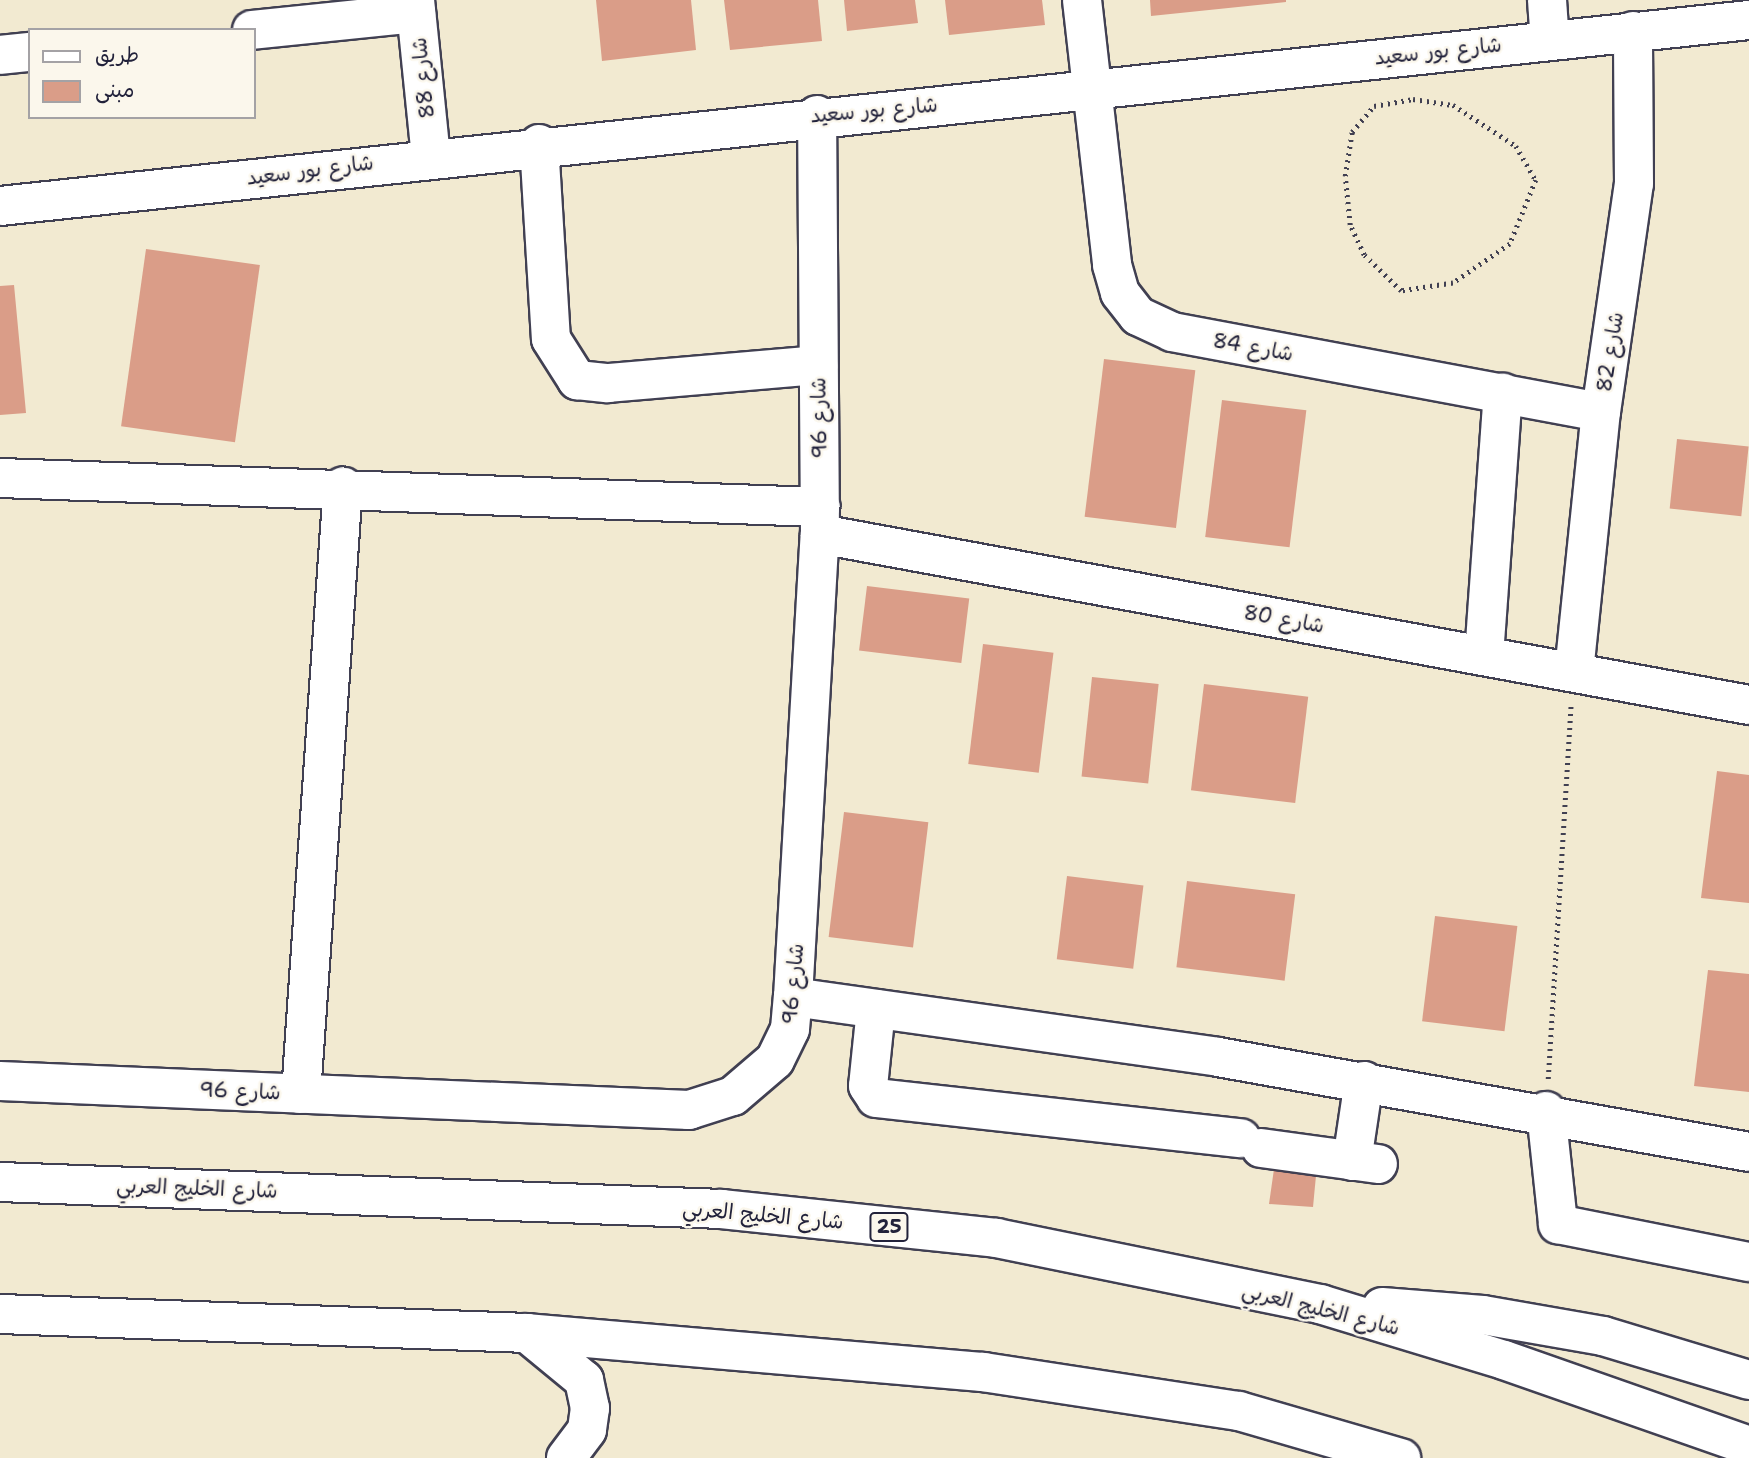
<!DOCTYPE html>
<html>
<head>
<meta charset="utf-8">
<style>
	body { margin:0 }
	#map { position:relative; width:1749px; height:1458px; overflow:hidden; background:#f2ead1; font-family:"Shantell Sans","Playpen Sans Arabic",sans-serif }
	div>[style] { position:absolute }
	.building>* { inset:0; background:#da9d88; transform-origin:0 0 }
	.path>* { height:4.5px; margin-top:-2.25px; transform-origin:0; background:repeating-linear-gradient(90deg,#414052 0 2px,transparent 0 7px) }
	.roads { filter:drop-shadow(2px 0 #414052) drop-shadow(-2px 0 #414052) drop-shadow(0 2px #414052) drop-shadow(0 -2px #414052) }
	.minor>* { height:38px; margin:-19px; padding:0 19px; transform-origin:19px; border-radius:19px; background:#fff }
	.major>* { height:38px; margin:-19px; padding:0 19px; transform-origin:19px; border-radius:19px; background:#fff }
	span { translate:-50% -50%; white-space:nowrap; text-align:center; line-height:1.15; -webkit-text-stroke:5px #fbf7ec; paint-order:stroke }
	.shield-label span { padding:2px 5px; background:#fbf7ec; border:2px solid; border-radius:5px; -webkit-text-stroke-width:0 }
	.shield-label { font-size:19px; color:#22223b; font-weight:700 }
	.street-label { font-size:21px; color:#22223b }
	.legend { position:absolute; left:28px; top:28px; width:228px; height:91px; box-sizing:border-box; background:#fbf7ec; border:2px solid #a4a2a5; margin:0; padding:9px 12px; list-style:none; font-size:21px; color:#22223b }
	.legend li { display:flex; align-items:center; gap:14px; height:35px }
	.legend b { width:35px; border:2px solid #a4a2a5 }
</style>
</head>
<body>
<div id="map">
	<div class="building">
		<div style="clip-path:polygon(596px 0,691px 0,696px 50px,602px 61px)"></div>
		<div style="clip-path:polygon(724px 0,818px 0,822px 41px,730px 50px)"></div>
		<div style="clip-path:polygon(844px 0,915px 0,918px 23px,847px 31px)"></div>
		<div style="clip-path:polygon(945px 0,1042px 0,1045px 25px,949px 35px)"></div>
		<div style="clip-path:polygon(1150px 0,1286px 0,1286px 2px,1151px 16px)"></div>
		<div style="left:146px;top:249px;width:115px;height:179px;rotate:8deg"></div>
		<div style="clip-path:polygon(14px 285px,26px 413px,0 415px,0 286px)"></div>
		<div style="left:1104px;top:359px;width:92px;height:159px;rotate:7deg"></div>
		<div style="left:1222px;top:400px;width:85px;height:138px;rotate:7deg"></div>
		<div style="left:1677px;top:439px;width:72px;height:70px;rotate:6deg"></div>
		<div style="left:867px;top:586px;width:103px;height:65px;rotate:7deg"></div>
		<div style="left:983px;top:644px;width:71px;height:121px;rotate:7deg"></div>
		<div style="left:1092px;top:677px;width:67px;height:100px;rotate:6deg"></div>
		<div style="left:1204px;top:684px;width:105px;height:107px;rotate:7deg"></div>
		<div style="clip-path:polygon(1717px 771px,1749px 775px,1749px 903px,1701px 898px)"></div>
		<div style="left:844px;top:812px;width:85px;height:126px;rotate:7deg"></div>
		<div style="left:1067px;top:876px;width:77px;height:84px;rotate:7deg"></div>
		<div style="left:1187px;top:881px;width:109px;height:87px;rotate:7deg"></div>
		<div style="left:1435px;top:916px;width:83px;height:106px;rotate:7deg"></div>
		<div style="clip-path:polygon(1708px 970px,1749px 974px,1749px 1092px,1694px 1086px)"></div>
		<div style="clip-path:polygon(1276px 1155px,1317px 1165px,1313px 1207px,1269px 1204px)"></div>
	</div>
	<div class="path">
		<div style="left:1413px;top:99px;width:40px;rotate:8.5deg"></div>
		<div style="left:1453px;top:105px;width:75px;rotate:33.1deg"></div>
		<div style="left:1516px;top:146px;width:39px;rotate:60deg"></div>
		<div style="left:1536px;top:180px;width:69px;rotate:112.1deg"></div>
		<div style="left:1510px;top:244px;width:69px;rotate:145.6deg"></div>
		<div style="left:1453px;top:283px;width:53px;rotate:171.3deg"></div>
		<div style="left:1401px;top:291px;width:52px;rotate:-135.8deg"></div>
		<div style="left:1364px;top:255px;width:33px;rotate:-115deg"></div>
		<div style="left:1350px;top:225px;width:49px;rotate:-95.8deg"></div>
		<div style="left:1345px;top:176px;width:45px;rotate:-81deg"></div>
		<div style="left:1352px;top:132px;width:34px;rotate:-50deg"></div>
		<div style="left:1374px;top:106px;width:40px;rotate:-10deg"></div>
		<div style="left:1548px;top:1079px;width:373px;rotate:-86.5deg"></div>
	</div>
	<div class="roads">
		<div class="minor">
			<div style="left:415px;top:0;width:158px;rotate:84.2deg"></div>
			<div style="left:1082px;top:0;width:267px;rotate:83.5deg"></div>
			<div style="left:1112px;top:265px;width:29px;rotate:74deg"></div>
			<div style="left:1120px;top:293px;width:29px;rotate:52deg"></div>
			<div style="left:1138px;top:316px;width:38px;rotate:25deg"></div>
			<div style="left:1172px;top:332px;width:436px;rotate:10.6deg"></div>
			<div style="left:1547px;top:0;width:39px;rotate:86deg"></div>
			<div style="left:252px;top:30px;width:165px;rotate:-5.9deg"></div>
			<div style="left:0;top:55px;width:30px;rotate:-6deg"></div>
			<div style="left:539px;top:144px;width:195px;rotate:86.5deg"></div>
			<div style="left:551px;top:339px;width:49px;rotate:57.6deg"></div>
			<div style="left:577px;top:380px;width:31px;rotate:6deg"></div>
			<div style="left:608px;top:383px;width:211px;rotate:-4.9deg"></div>
			<div style="left:0;top:206px;width:1759px;rotate:-6.07deg"></div>
			<div style="left:0;top:478px;width:821px;rotate:2.03deg"></div>
			<div style="left:820px;top:534px;width:945px;rotate:10.43deg"></div>
			<div style="left:1484px;top:656px;width:264px;rotate:-85.9deg"></div>
			<div style="left:1574px;top:672px;width:261px;rotate:-84.1deg"></div>
			<div style="left:1601px;top:412px;width:230px;rotate:-81.8deg"></div>
			<div style="left:1634px;top:184px;width:153px;rotate:-90.4deg"></div>
			<div style="left:793px;top:997px;width:429px;rotate:8deg"></div>
			<div style="left:1218px;top:1057px;width:539px;rotate:10.14deg"></div>
			<div style="left:876px;top:1009px;width:77px;rotate:95.9deg"></div>
			<div style="left:868px;top:1086px;width:14px;rotate:56deg"></div>
			<div style="left:876px;top:1098px;width:367px;rotate:6.3deg"></div>
			<div style="left:0;top:1081px;width:690px;rotate:2.41deg"></div>
			<div style="left:689px;top:1110px;width:46px;rotate:-17.7deg"></div>
			<div style="left:733px;top:1096px;width:55px;rotate:-40.6deg"></div>
			<div style="left:775px;top:1060px;width:34px;rotate:-64deg"></div>
			<div style="left:790px;top:1029px;width:32px;rotate:-85deg"></div>
			<div style="left:793px;top:997px;width:464px;rotate:-86.7deg"></div>
			<div style="left:820px;top:534px;width:419px;rotate:-90.4deg"></div>
			<div style="left:301px;top:1094px;width:609px;rotate:-86.05deg"></div>
			<div style="left:1546px;top:1111px;width:114px;rotate:83.9deg"></div>
			<div style="left:1558px;top:1224px;width:195px;rotate:11.3deg"></div>
			<div style="left:1261px;top:1148px;width:118px;rotate:7.8deg"></div>
			<div style="left:1352px;top:1161px;width:81px;rotate:-81.5deg"></div>
			<div style="left:527px;top:1333px;width:74px;rotate:39.5deg"></div>
			<div style="left:584px;top:1380px;width:29px;rotate:78deg"></div>
			<div style="left:590px;top:1408px;width:22px;rotate:98deg"></div>
			<div style="left:587px;top:1430px;width:35px;rotate:127deg"></div>
		</div>
		<div class="major">
			<div style="left:0;top:1182px;width:722px;rotate:2.14deg"></div>
			<div style="left:721px;top:1209px;width:277px;rotate:6deg"></div>
			<div style="left:996px;top:1238px;width:331px;rotate:11.5deg"></div>
			<div style="left:1320px;top:1304px;width:192px;rotate:16.9deg"></div>
			<div style="left:1504px;top:1360px;width:260px;rotate:19.3deg"></div>
			<div style="left:1382px;top:1307px;width:101px;rotate:4.5deg"></div>
			<div style="left:1483px;top:1315px;width:122px;rotate:9.9deg"></div>
			<div style="left:1603px;top:1336px;width:152px;rotate:16.8deg"></div>
			<div style="left:0;top:1314px;width:527px;rotate:2.06deg"></div>
			<div style="left:527px;top:1333px;width:458px;rotate:4.9deg"></div>
			<div style="left:983px;top:1372px;width:259px;rotate:8.7deg"></div>
			<div style="left:1239px;top:1411px;width:169px;rotate:16.2deg"></div>
		</div>
	</div>
	<div class="shield-label">
		<span style="left:889px;top:1227px">25</span>
	</div>
	<div class="street-label">
		<span style="left:1438px;top:51px;rotate:-6deg">شارع بور سعيد</span>
		<span style="left:423px;top:78px;rotate:-96deg">شارع 88</span>
		<span style="left:874px;top:110px;rotate:-5deg">شارع بور سعيد</span>
		<span style="left:310px;top:170px;rotate:-7deg">شارع بور سعيد</span>
		<span style="left:1253px;top:347px;rotate:10deg">شارع 84</span>
		<span style="left:1610px;top:352px;rotate:-81deg">شارع 82</span>
		<span style="left:819px;top:418px;rotate:-91deg">شارع 96</span>
		<span style="left:1284px;top:619px;rotate:10deg">شارع 80</span>
		<span style="left:793px;top:984px;rotate:-85deg">شارع 96</span>
		<span style="left:240px;top:1091px;rotate:2deg">شارع 96</span>
		<span style="left:197px;top:1188px;rotate:2deg">شارع الخليج العربي</span>
		<span style="left:763px;top:1215px;rotate:5deg">شارع الخليج العربي</span>
		<span style="left:1321px;top:1309px;rotate:14deg">شارع الخليج العربي</span>
	</div>
	<ul class="legend">
	<li><b style="height:9px;background:#fff"></b>طريق</li>
	<li><b style="height:19px;background:#da9d88"></b>مبنى</li>
	</ul>
</div>
</body>
</html>
